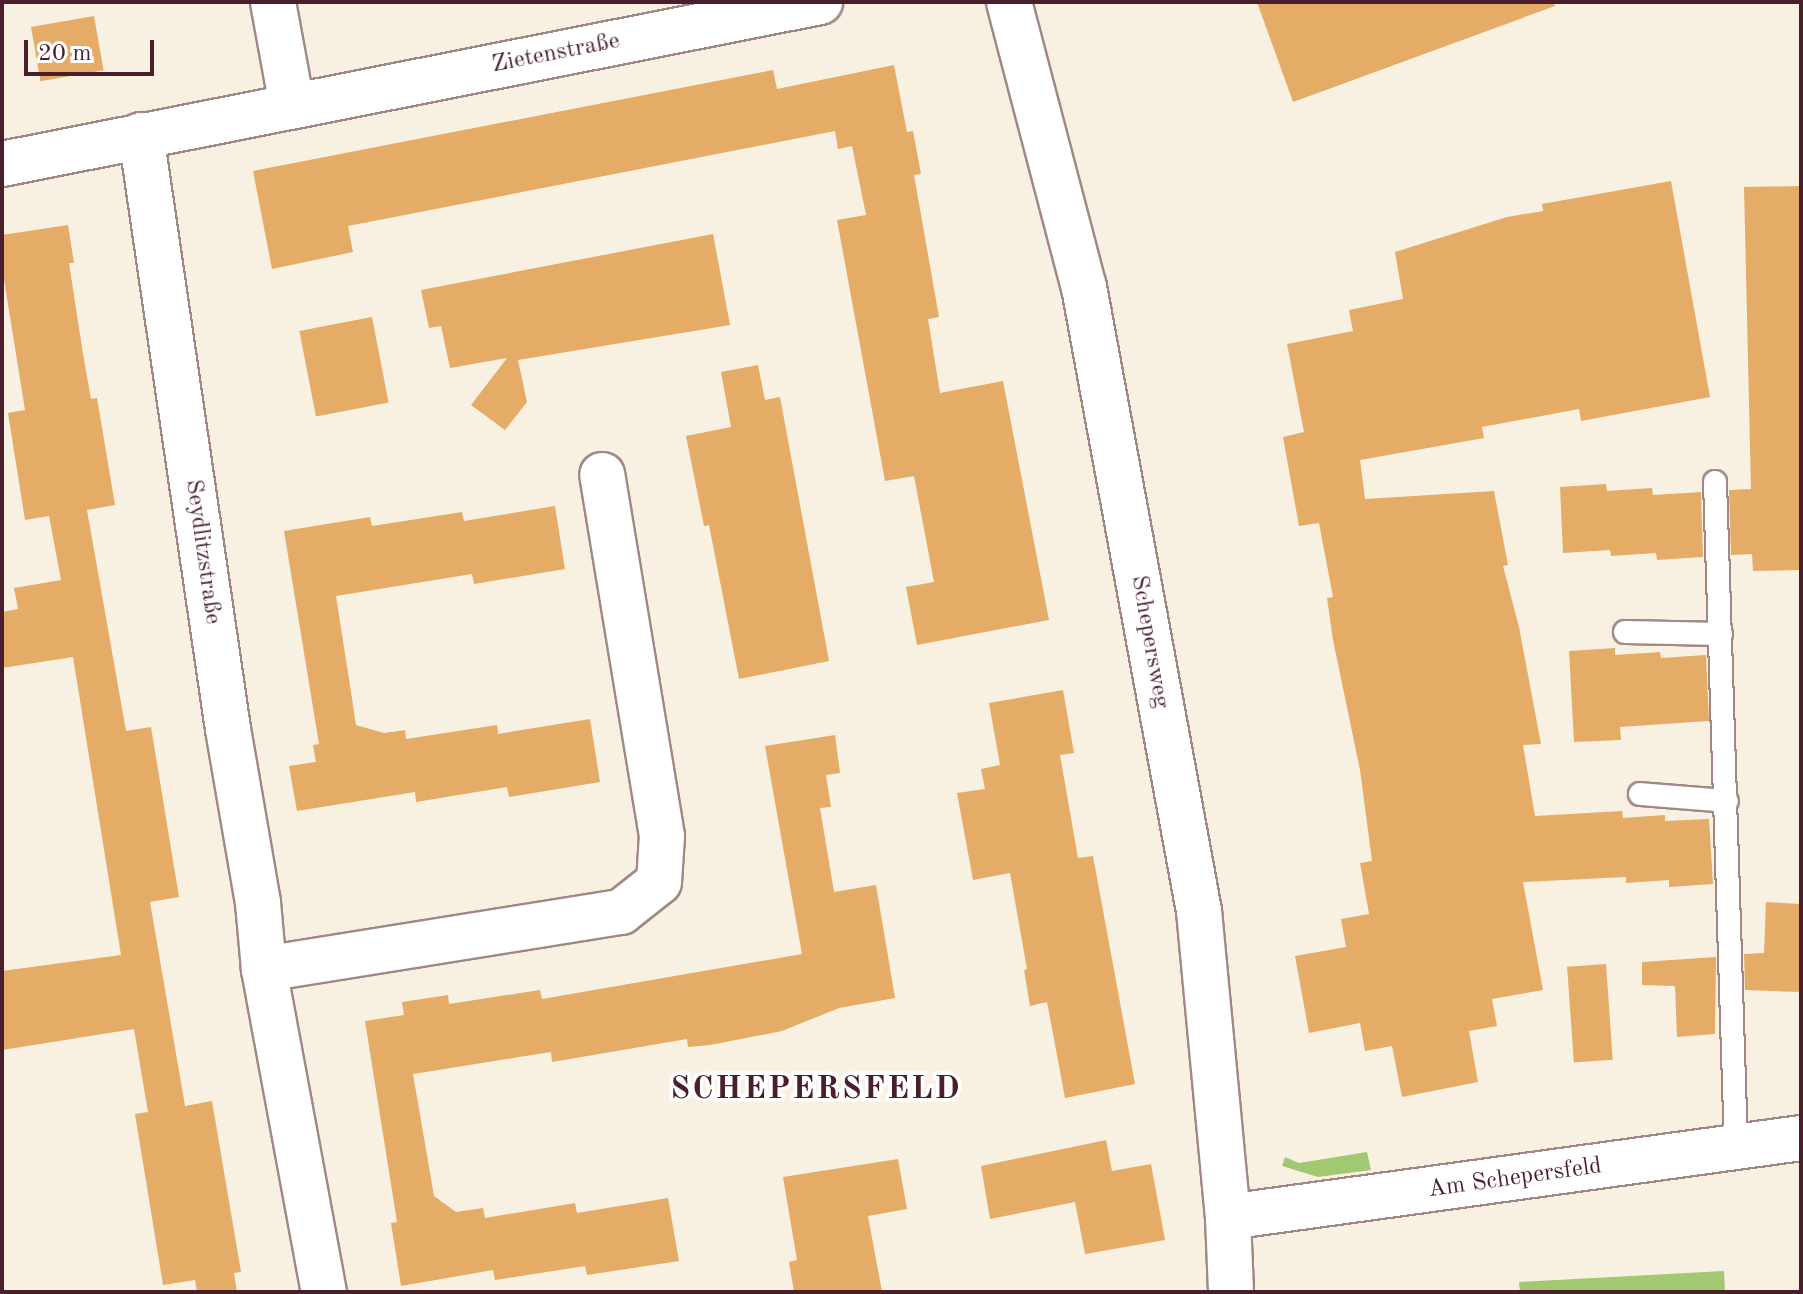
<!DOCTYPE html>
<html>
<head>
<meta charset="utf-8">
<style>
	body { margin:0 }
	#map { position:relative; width:1803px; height:1294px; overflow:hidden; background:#f8f1e2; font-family:"Old Standard TT",serif }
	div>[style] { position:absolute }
	.green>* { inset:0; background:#a2c872 }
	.building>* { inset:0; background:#e4ac67; transform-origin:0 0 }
	.roads { filter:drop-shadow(2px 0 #a18886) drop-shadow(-2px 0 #a18886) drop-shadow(0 2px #a18886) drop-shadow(0 -2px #a18886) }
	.lane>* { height:22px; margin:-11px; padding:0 11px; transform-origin:11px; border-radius:11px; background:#fff }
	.street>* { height:44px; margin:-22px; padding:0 22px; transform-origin:22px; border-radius:22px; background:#fff }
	span { translate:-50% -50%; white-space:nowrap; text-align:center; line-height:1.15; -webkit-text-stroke:7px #fff; paint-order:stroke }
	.street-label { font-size:24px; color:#4a1f2b }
	.district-label { font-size:32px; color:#4a1f2b; font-weight:700; letter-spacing:2px }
	.frame { position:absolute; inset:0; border:4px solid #4a1f2b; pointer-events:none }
	.scale { position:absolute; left:24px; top:40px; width:130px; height:36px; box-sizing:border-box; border:4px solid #4a1f2b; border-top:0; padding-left:10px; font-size:24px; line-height:28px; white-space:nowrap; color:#4a1f2b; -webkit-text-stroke:6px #fff; paint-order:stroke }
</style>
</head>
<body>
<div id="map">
	<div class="green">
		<div style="clip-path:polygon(1367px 1152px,1371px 1170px,1318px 1177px,1282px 1166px,1285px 1157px,1299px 1163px)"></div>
		<div style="clip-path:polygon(1724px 1271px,1725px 1292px,1520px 1292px,1519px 1282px)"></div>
	</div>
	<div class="building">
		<div style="clip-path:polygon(1257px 2px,1554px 2px,1555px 6px,1293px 102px)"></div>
		<div style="left:94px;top:16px;width:55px;height:64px;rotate:80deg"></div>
		<div style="clip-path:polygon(894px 65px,907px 132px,913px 131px,921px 174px,914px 175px,939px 317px,928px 319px,940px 393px,1003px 381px,1049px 620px,917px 645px,906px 587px,934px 582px,914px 476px,885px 481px,837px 220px,866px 215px,852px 146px,838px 149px,835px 131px,348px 226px,353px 252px,272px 269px,253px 171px,773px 70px,777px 89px)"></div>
		<div style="clip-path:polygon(1671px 181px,1710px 397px,1581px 421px,1579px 409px,1482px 427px,1484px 438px,1360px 460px,1365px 499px,1494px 491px,1508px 565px,1503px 566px,1519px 627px,1541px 744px,1523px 745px,1535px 816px,1622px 811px,1623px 818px,1665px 815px,1665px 821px,1709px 819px,1713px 884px,1669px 887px,1669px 880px,1626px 883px,1626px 877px,1523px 882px,1543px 990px,1492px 999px,1497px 1026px,1469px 1031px,1478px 1082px,1402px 1097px,1392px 1046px,1365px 1051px,1360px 1023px,1309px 1033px,1295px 956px,1346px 947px,1341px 919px,1369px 914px,1360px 863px,1372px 861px,1360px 770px,1333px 640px,1327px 598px,1333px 597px,1319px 523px,1299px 526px,1283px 437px,1304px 432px,1287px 344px,1353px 331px,1349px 310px,1403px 299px,1395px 252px,1507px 217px,1543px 211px,1542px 204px)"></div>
		<div style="clip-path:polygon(1801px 186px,1801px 570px,1753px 571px,1752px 554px,1731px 555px,1729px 490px,1751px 489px,1744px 187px)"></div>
		<div style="clip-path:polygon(68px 225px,74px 263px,69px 263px,83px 354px,91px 399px,97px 398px,115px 505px,87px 510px,126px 731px,151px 727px,179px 897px,150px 902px,185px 1106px,212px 1101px,241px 1272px,234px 1273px,237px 1292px,197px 1292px,195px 1280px,163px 1285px,135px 1114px,148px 1112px,134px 1029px,2px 1050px,2px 971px,121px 955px,73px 657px,2px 668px,2px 612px,18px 609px,14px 588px,61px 580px,49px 516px,25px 520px,8px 413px,25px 410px,2px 267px,2px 235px)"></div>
		<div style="clip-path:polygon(713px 234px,730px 325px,518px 360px,527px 402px,505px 430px,471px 405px,507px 358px,450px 368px,441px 326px,429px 328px,421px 290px)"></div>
		<div style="left:372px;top:317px;width:87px;height:74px;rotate:79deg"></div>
		<div style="clip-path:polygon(758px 365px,765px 400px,780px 397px,829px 661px,739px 679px,709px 525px,704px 526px,686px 436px,731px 427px,721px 372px)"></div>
		<div style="clip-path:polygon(1606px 484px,1607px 491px,1652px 488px,1653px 495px,1701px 492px,1703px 557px,1657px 560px,1656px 553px,1611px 556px,1610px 550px,1563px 553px,1560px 487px)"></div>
		<div style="clip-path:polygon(555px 506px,565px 569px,474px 584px,472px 574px,336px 596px,351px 692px,356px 725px,384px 733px,405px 730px,406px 739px,497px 725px,498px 734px,590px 719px,600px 782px,509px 797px,507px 787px,416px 802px,415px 792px,297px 811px,289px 766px,316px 762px,313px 745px,319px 744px,284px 531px,370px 517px,372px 526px,462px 512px,464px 521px)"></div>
		<div style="clip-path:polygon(1615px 648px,1615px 655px,1660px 652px,1661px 658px,1706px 655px,1709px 721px,1620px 727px,1621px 740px,1574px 742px,1569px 651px)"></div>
		<div style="clip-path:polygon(1063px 690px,1074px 753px,1060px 755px,1078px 858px,1093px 856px,1135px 1084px,1065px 1098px,1047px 1002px,1030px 1006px,1024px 970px,1027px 969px,1010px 873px,973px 880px,957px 793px,985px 789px,981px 769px,1000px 765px,989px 703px)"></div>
		<div style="clip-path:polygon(835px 735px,840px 773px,826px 775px,831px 807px,820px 808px,834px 892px,876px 885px,895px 998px,839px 1008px,782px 1031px,710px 1045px,688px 1047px,687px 1039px,552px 1062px,551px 1052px,413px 1074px,434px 1196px,456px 1212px,483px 1208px,485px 1218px,575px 1203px,577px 1213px,668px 1198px,679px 1261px,587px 1275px,585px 1266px,495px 1280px,493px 1270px,401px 1286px,391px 1223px,397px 1222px,365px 1021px,404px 1015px,402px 1002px,448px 995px,449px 1004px,540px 990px,542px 999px,802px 954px,765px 746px)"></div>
		<div style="clip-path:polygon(1766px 902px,1801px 904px,1801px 992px,1745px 990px,1744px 954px,1764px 953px)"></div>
		<div style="clip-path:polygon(1716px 957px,1715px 1034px,1677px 1037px,1675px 986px,1642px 985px,1642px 962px)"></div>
		<div style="left:1606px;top:964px;width:96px;height:39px;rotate:86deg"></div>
		<div style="clip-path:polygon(1106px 1140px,1112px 1171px,1151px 1164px,1165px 1240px,1085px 1254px,1075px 1202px,990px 1219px,981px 1166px)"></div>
		<div style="clip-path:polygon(898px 1159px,907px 1209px,868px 1216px,882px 1292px,794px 1292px,789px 1262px,797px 1260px,783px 1177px)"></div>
	</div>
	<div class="roads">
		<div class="lane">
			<div style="left:1715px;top:482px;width:666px;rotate:88.19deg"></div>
			<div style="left:1625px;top:632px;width:96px;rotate:1.2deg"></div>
			<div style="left:1640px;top:794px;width:87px;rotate:4.6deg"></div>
		</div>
		<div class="street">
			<div style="left:273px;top:2px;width:106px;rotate:79.6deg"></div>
			<div style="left:1009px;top:2px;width:295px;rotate:75.3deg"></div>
			<div style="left:1084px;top:287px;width:635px;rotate:79.56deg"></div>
			<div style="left:1199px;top:911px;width:307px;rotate:84.6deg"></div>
			<div style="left:1228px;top:1217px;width:75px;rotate:87.7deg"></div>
			<div style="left:141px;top:135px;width:600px;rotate:81.67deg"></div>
			<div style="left:228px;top:729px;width:177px;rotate:80.2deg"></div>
			<div style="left:258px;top:903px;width:66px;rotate:84.8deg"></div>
			<div style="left:264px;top:969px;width:329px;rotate:79.5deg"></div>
			<div style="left:2px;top:164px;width:834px;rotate:-11.2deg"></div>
			<div style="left:264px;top:969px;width:362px;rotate:-9.1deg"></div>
			<div style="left:621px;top:912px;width:48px;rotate:-38.3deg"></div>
			<div style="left:659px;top:882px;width:46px;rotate:-86.3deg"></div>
			<div style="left:662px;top:836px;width:366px;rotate:-99.4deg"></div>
			<div style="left:1228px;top:1217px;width:578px;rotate:-7.85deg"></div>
		</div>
	</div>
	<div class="street-label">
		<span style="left:556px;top:54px;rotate:-11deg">Zietenstraße</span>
		<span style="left:202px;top:552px;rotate:82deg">Seydlitzstraße</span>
		<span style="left:1149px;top:642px;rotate:80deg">Schepersweg</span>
		<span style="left:1515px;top:1179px;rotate:-8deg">Am Schepersfeld</span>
	</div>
	<div class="district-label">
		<span style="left:816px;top:1090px">SCHEPERSFELD</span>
	</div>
	<div class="frame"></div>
	<div class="scale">20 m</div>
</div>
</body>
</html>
